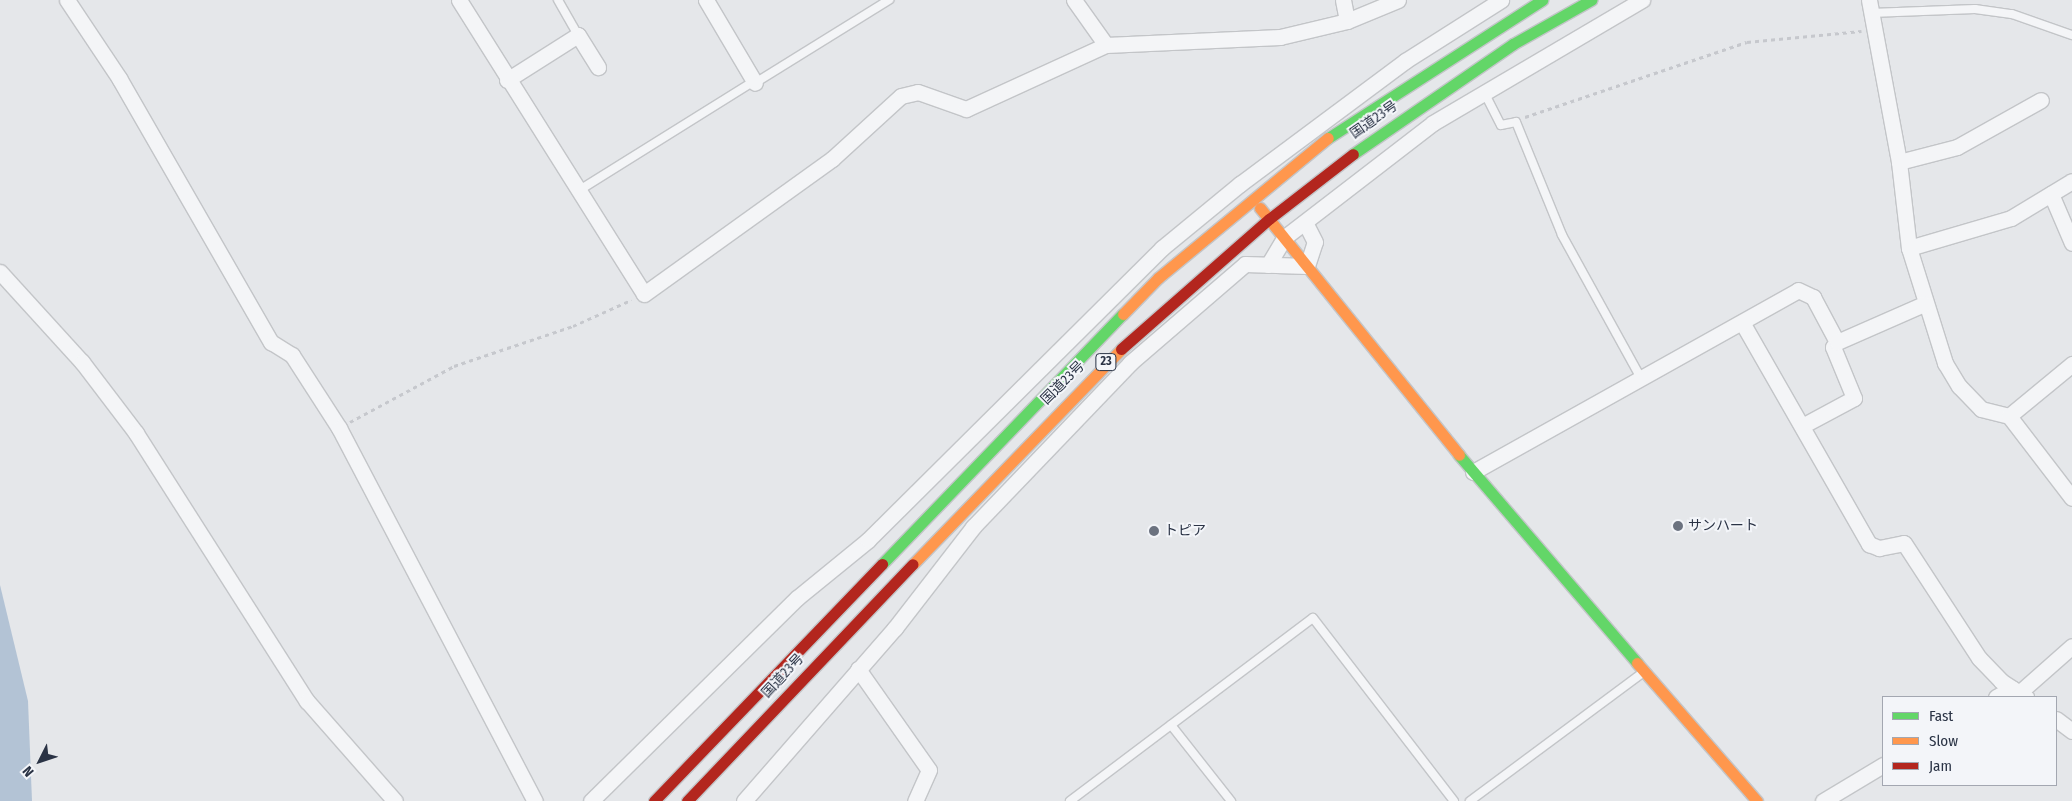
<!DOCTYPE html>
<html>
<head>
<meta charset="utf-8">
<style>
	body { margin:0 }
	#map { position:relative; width:2072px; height:801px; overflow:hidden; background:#e5e7ea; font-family:"Fira Sans Condensed","Noto Sans JP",sans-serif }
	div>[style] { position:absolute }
	.water>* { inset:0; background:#b3c3d5 }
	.path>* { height:3px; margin-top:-1.5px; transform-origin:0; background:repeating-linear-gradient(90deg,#c6c8cd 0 4px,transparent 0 8px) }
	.roads { filter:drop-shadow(1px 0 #c3c5c8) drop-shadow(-1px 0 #c3c5c8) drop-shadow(0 1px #c3c5c8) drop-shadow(0 -1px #c3c5c8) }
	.lane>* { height:8px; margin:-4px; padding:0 4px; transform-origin:4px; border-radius:4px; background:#f4f5f7 }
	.street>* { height:15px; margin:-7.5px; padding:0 7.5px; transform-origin:7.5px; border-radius:7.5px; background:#f4f5f7 }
	.fast>* { height:11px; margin:-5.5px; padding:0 5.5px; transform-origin:5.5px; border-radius:5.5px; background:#63d668 }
	.slow>* { height:11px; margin:-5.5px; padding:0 5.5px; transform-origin:5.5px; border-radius:5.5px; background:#ff974d }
	.jam>* { height:11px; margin:-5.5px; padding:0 5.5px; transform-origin:5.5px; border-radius:5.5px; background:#b3261e }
	.dots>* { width:14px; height:14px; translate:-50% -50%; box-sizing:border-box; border:2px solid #f3f5f9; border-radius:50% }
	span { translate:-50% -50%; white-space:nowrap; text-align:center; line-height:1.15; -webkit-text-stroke:4px #f3f5f9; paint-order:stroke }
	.shield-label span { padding:1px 4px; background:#f3f5f9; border:1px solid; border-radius:4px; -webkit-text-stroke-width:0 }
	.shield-label { font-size:12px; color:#2a3345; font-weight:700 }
	.street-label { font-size:14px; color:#2a3345 }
	.poi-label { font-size:14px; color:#2a3345 }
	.left { translate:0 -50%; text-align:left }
	.legend { position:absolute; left:1882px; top:696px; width:175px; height:90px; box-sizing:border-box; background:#f3f5f9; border:1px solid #a3a7b1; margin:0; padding:6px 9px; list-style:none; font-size:15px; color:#2a3345 }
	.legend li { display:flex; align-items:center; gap:10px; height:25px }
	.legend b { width:25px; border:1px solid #a3a7b1 }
	.north { position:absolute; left:15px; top:736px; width:50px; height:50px; -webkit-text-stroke:4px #f3f5f9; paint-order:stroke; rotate:229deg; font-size:14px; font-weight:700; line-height:20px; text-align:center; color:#2a3345 }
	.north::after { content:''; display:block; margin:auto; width:18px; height:22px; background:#2a3345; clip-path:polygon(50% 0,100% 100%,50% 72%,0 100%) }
</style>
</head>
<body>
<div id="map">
	<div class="water">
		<div style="clip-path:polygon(0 585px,28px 701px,32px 801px,0 801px)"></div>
	</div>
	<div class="path">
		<div style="left:1525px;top:117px;width:234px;rotate:-18.7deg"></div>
		<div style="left:1747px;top:42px;width:115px;rotate:-5.5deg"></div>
		<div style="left:350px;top:422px;width:118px;rotate:-28.3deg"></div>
		<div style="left:454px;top:366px;width:126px;rotate:-18.6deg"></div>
		<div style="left:573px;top:326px;width:64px;rotate:-24.1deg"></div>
	</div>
	<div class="roads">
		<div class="lane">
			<div style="left:558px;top:0;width:40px;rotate:60.3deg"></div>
			<div style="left:1871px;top:13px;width:104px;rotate:-2.2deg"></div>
			<div style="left:1975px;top:9px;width:37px;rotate:8deg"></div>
			<div style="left:2012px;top:14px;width:64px;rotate:19.3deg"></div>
			<div style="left:755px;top:83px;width:158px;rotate:-31.8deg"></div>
			<div style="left:1484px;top:92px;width:37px;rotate:63deg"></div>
			<div style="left:1501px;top:125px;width:15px;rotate:-11deg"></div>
			<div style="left:1516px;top:122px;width:122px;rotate:67.8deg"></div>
			<div style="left:1562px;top:235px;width:163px;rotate:61.1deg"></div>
			<div style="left:578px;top:191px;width:208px;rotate:-32deg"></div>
			<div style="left:1171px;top:725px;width:97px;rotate:51.7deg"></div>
			<div style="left:1070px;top:801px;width:304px;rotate:-37deg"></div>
			<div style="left:1313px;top:618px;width:231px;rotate:52.4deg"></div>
			<div style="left:1470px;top:801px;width:217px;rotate:-36.6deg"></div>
		</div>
		<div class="street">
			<div style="left:67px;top:0;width:94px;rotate:56.3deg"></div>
			<div style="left:119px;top:78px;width:305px;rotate:60.1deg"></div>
			<div style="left:271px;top:342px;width:25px;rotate:32deg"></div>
			<div style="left:292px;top:355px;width:87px;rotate:57.2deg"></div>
			<div style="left:339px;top:428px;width:421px;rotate:62.3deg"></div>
			<div style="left:459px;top:0;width:347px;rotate:57.8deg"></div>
			<div style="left:644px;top:294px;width:231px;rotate:-35.7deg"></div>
			<div style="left:832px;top:159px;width:93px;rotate:-42.4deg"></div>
			<div style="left:901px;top:96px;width:17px;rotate:-13deg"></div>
			<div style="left:918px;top:92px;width:51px;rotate:19.5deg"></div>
			<div style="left:966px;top:109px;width:154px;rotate:-24.6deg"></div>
			<div style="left:1106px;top:45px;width:174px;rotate:-2.6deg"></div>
			<div style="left:1280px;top:37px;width:69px;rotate:-13.4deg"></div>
			<div style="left:1347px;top:21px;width:55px;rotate:-22.4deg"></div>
			<div style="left:706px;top:0;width:96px;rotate:59.4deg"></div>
			<div style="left:1074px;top:0;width:55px;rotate:54.6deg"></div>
			<div style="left:1343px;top:0;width:21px;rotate:79deg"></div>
			<div style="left:1869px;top:0;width:165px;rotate:79.5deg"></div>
			<div style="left:1899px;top:162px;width:87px;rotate:83.4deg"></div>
			<div style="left:1909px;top:248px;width:121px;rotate:72.6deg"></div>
			<div style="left:1945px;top:363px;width:27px;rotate:59deg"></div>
			<div style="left:1959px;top:386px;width:32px;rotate:46deg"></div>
			<div style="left:1981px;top:409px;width:29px;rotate:14deg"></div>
			<div style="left:2009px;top:416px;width:103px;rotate:52.5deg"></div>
			<div style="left:507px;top:80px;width:84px;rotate:-32.4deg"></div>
			<div style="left:578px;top:35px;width:38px;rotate:58deg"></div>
			<div style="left:1899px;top:162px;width:60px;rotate:-14.5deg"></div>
			<div style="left:1957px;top:147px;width:96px;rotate:-29.2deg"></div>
			<div style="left:2051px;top:194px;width:53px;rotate:66.8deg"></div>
			<div style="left:1909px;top:248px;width:106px;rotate:-16.4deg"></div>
			<div style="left:2011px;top:218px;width:71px;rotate:-31.2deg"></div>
			<div style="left:1268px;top:265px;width:33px;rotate:-59deg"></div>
			<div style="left:1285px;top:237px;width:187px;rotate:-37.6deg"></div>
			<div style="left:1433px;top:123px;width:243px;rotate:-30.5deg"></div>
			<div style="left:0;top:272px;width:122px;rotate:47.7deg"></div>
			<div style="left:82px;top:362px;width:89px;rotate:52.7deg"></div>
			<div style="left:136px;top:433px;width:318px;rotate:57.5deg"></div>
			<div style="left:307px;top:701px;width:133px;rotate:48.7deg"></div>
			<div style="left:1743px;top:324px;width:254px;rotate:60.2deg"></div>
			<div style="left:1869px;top:544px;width:11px;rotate:22deg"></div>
			<div style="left:1879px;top:548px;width:25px;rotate:-11deg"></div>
			<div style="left:1904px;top:543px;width:137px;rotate:56.9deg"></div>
			<div style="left:1979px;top:658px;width:32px;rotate:46deg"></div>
			<div style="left:2001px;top:681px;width:30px;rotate:33deg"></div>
			<div style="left:2009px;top:416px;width:82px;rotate:-39.5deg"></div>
			<div style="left:1802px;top:426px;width:59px;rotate:-28.3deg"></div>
			<div style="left:1854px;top:398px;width:55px;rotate:-112.4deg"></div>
			<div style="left:1833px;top:347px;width:6px;rotate:-51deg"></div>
			<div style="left:1473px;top:472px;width:372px;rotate:-29.2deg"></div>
			<div style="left:1798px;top:290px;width:17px;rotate:25deg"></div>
			<div style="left:1813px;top:297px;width:51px;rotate:61.9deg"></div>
			<div style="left:1837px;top:342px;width:95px;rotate:-23.6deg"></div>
			<div style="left:858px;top:669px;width:123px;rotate:54.9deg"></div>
			<div style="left:929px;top:770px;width:34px;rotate:114deg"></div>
			<div style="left:2020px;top:692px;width:69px;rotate:-41.5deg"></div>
			<div style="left:1996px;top:697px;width:18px;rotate:-29deg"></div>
			<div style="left:2056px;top:719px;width:20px;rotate:37deg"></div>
			<div style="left:591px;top:801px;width:289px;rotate:-44.6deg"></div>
			<div style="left:797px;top:598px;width:92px;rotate:-39.2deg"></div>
			<div style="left:868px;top:540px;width:414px;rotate:-44.8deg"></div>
			<div style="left:1162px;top:248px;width:101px;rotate:-39.4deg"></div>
			<div style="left:1240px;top:184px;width:206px;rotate:-36.7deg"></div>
			<div style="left:1405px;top:61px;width:114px;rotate:-32.4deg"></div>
			<div style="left:744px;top:801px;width:230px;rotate:-48.9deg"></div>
			<div style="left:895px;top:628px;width:128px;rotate:-52.3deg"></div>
			<div style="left:973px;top:527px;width:227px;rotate:-46.2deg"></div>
			<div style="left:1130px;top:363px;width:152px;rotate:-40.7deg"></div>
			<div style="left:1245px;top:264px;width:62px;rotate:1.8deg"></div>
			<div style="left:1307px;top:266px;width:25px;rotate:-72deg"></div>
			<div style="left:1315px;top:242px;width:22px;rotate:-117deg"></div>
			<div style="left:1823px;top:801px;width:70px;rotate:-31deg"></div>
		</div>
		<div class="fast">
			<div style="left:1328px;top:138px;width:255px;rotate:-32.8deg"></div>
			<div style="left:1353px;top:154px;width:194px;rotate:-34.5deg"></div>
			<div style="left:1513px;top:44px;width:90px;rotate:-29.4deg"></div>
			<div style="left:1459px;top:455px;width:274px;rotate:49.4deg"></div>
			<div style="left:882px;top:564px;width:347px;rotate:-46.1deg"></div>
		</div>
		<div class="slow">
			<div style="left:1260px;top:208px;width:317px;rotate:51.1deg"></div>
			<div style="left:1123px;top:314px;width:50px;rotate:-45.8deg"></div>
			<div style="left:1158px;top:278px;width:220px;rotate:-39.5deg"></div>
			<div style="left:913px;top:564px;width:299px;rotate:-45.9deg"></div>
			<div style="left:1637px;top:663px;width:183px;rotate:49deg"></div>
		</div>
		<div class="jam">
			<div style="left:1121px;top:349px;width:197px;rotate:-41.3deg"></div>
			<div style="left:1269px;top:219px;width:106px;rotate:-37.7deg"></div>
			<div style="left:654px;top:801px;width:329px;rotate:-46.1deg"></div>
			<div style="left:687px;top:801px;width:327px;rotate:-46.4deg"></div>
		</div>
	</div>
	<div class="dots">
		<div style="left:1678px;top:526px;background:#6b727f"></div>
		<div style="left:1154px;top:531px;background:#6b727f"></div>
	</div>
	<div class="shield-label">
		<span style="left:1106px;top:362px">23</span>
	</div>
	<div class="street-label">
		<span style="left:1374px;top:120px;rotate:-35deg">国道23号</span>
		<span style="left:1063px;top:383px;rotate:-45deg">国道23号</span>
		<span style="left:783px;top:676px;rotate:-47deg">国道23号</span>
	</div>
	<div class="poi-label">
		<span class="left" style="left:1688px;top:526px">サンハート</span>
		<span class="left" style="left:1164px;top:531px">トピア</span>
	</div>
	<ul class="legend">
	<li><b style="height:6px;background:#63d668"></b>Fast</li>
	<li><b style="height:6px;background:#ff974d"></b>Slow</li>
	<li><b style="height:6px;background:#b3261e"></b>Jam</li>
	</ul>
	<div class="north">N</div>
</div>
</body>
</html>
